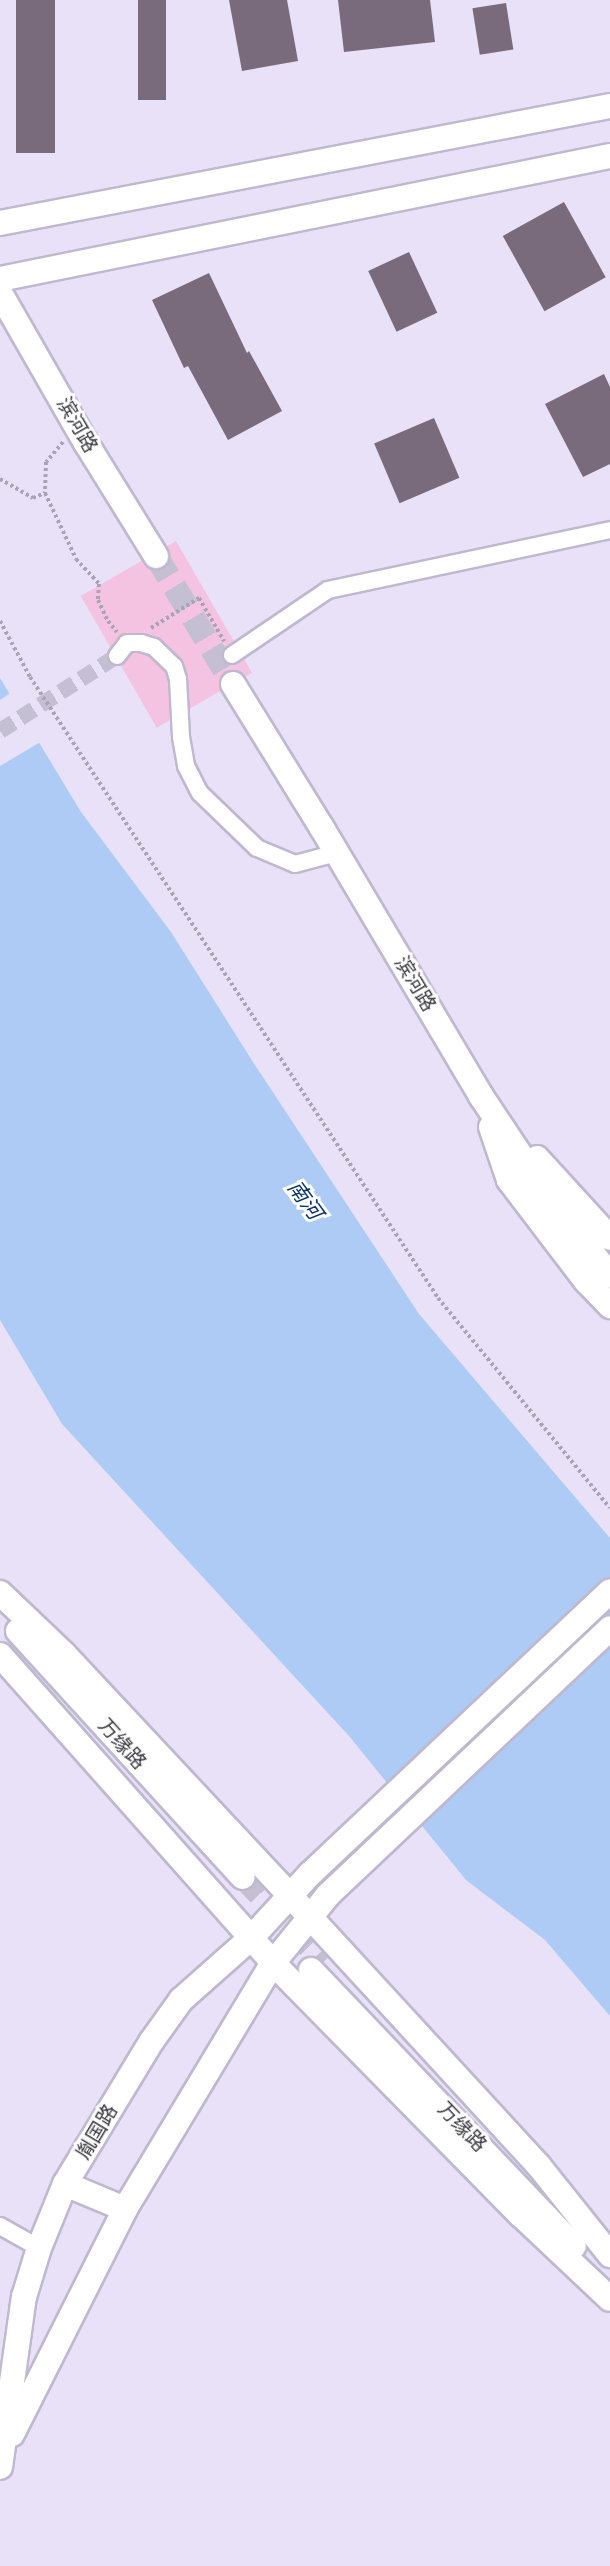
<!DOCTYPE html>
<html>
<head>
<meta charset="utf-8">
<style>
	body { margin:0 }
	#map { position:relative; width:610px; height:2566px; overflow:hidden; background:#e8e1f8; font-family:"Public Sans","Noto Sans SC",sans-serif }
	div>[style] { position:absolute }
	.green>* { inset:0; background:#f4c3e1; transform-origin:0 0 }
	.water>* { inset:0; background:#aecbf6 }
	.pier>* { inset:0; background:#e8e1f8 }
	.building>* { inset:0; background:#796a7c; transform-origin:0 0 }
	.street-tunnel>* { height:16px; margin-top:-8px; transform-origin:0; background:repeating-linear-gradient(90deg,#c5bfd3 0 16px,transparent 0 24px) }
	.secondary-tunnel>* { height:24px; margin-top:-12px; transform-origin:0; background:repeating-linear-gradient(90deg,#c5bfd3 0 24px,transparent 0 36px) }
	.path>* { height:4px; margin-top:-2px; transform-origin:0; background:repeating-linear-gradient(90deg,#a8a3b5 0 3px,transparent 0 6px) }
	.roads { filter:drop-shadow(2px 0 #bfb8cf) drop-shadow(-2px 0 #bfb8cf) drop-shadow(0 2px #bfb8cf) drop-shadow(0 -2px #bfb8cf) }
	.street>* { height:16px; margin:-8px; padding:0 8px; transform-origin:8px; border-radius:8px; background:#fff }
	.secondary>* { height:24px; margin:-12px; padding:0 12px; transform-origin:12px; border-radius:12px; background:#fff }
	span { translate:-50% -50%; white-space:nowrap; text-align:center; line-height:1.15; -webkit-text-stroke:6px #fff; paint-order:stroke }
	.street-label { font-size:20px; color:#393740 }
	.water-label { font-size:21px; color:#063471; font-style:italic }
</style>
</head>
<body>
<div id="map">
	<div class="green">
		<div style="left:176px;top:541px;width:152px;height:110px;rotate:60deg"></div>
	</div>
	<div class="water">
		<div style="clip-path:polygon(0 678px,81px 812px,171px 932px,253px 1062px,419px 1314px,610px 1538px,610px 2016px,545px 1940px,466px 1880px,349px 1736px,62px 1424px,0 1320px)"></div>
	</div>
	<div class="pier">
		<div style="clip-path:polygon(12px 692px,42px 741px,0 766px,0 700px)"></div>
	</div>
	<div class="building">
		<div style="left:16px;top:0;width:39px;height:153px"></div>
		<div style="left:138px;top:0;width:28px;height:100px"></div>
		<div style="clip-path:polygon(229px 0,287px 0,298px 61px,242px 71px)"></div>
		<div style="clip-path:polygon(338px 0,430px 0,435px 42px,344px 52px)"></div>
		<div style="left:506px;top:3px;width:47px;height:34px;rotate:81deg"></div>
		<div style="left:564px;top:202px;width:86px;height:70px;rotate:61deg"></div>
		<div style="left:409px;top:252px;width:67px;height:45px;rotate:65deg"></div>
		<div style="clip-path:polygon(209px 273px,247px 353px,249px 351px,282px 411px,228px 440px,188px 366px,184px 368px,152px 300px)"></div>
		<div style="clip-path:polygon(604px 374px,610px 387px,610px 464px,583px 477px,545px 404px)"></div>
		<div style="left:434px;top:418px;width:65px;height:65px;rotate:67deg"></div>
	</div>
	<div class="street-tunnel">
		<div style="left:0;top:731px;width:139px;rotate:-32.7deg"></div>
	</div>
	<div class="secondary-tunnel">
		<div style="left:156px;top:556px;width:149px;rotate:59deg"></div>
		<div style="left:243px;top:1877px;width:117px;rotate:46.4deg"></div>
	</div>
	<div class="path">
		<div style="left:63px;top:442px;width:26px;rotate:130deg"></div>
		<div style="left:46px;top:462px;width:31px;rotate:92deg"></div>
		<div style="left:45px;top:493px;width:73px;rotate:64.8deg"></div>
		<div style="left:76px;top:559px;width:34px;rotate:47deg"></div>
		<div style="left:99px;top:584px;width:16px;rotate:94deg"></div>
		<div style="left:98px;top:600px;width:23px;rotate:65deg"></div>
		<div style="left:108px;top:621px;width:14px;rotate:51deg"></div>
		<div style="left:0;top:479px;width:38px;rotate:30deg"></div>
		<div style="left:33px;top:498px;width:13px;rotate:-23deg"></div>
		<div style="left:0;top:621px;width:64px;rotate:61.8deg"></div>
		<div style="left:30px;top:677px;width:743px;rotate:56.69deg"></div>
		<div style="left:438px;top:1298px;width:271px;rotate:50.7deg"></div>
		<div style="left:151px;top:628px;width:57px;rotate:-32deg"></div>
		<div style="left:199px;top:598px;width:50px;rotate:59.8deg"></div>
	</div>
	<div class="roads">
		<div class="street">
			<div style="left:232px;top:655px;width:116px;rotate:-34.1deg"></div>
			<div style="left:328px;top:590px;width:288px;rotate:-12deg"></div>
			<div style="left:117px;top:656px;width:16px;rotate:-52deg"></div>
			<div style="left:127px;top:643px;width:14px"></div>
			<div style="left:141px;top:643px;width:14px;rotate:17deg"></div>
			<div style="left:154px;top:647px;width:28px;rotate:44deg"></div>
			<div style="left:174px;top:666px;width:14px;rotate:73deg"></div>
			<div style="left:178px;top:679px;width:58px;rotate:87deg"></div>
			<div style="left:181px;top:737px;width:29px;rotate:80deg"></div>
			<div style="left:186px;top:766px;width:30px;rotate:63deg"></div>
			<div style="left:200px;top:793px;width:79px;rotate:44deg"></div>
			<div style="left:257px;top:848px;width:41px;rotate:22.8deg"></div>
			<div style="left:295px;top:864px;width:43px;rotate:-14.7deg"></div>
			<div style="left:0;top:2226px;width:45px;rotate:29.4deg"></div>
		</div>
		<div class="secondary">
			<div style="left:0;top:223px;width:621px;rotate:-10.86deg"></div>
			<div style="left:0;top:279px;width:622px;rotate:-11.4deg"></div>
			<div style="left:0;top:293px;width:173px;rotate:60.2deg"></div>
			<div style="left:86px;top:443px;width:133px;rotate:58.2deg"></div>
			<div style="left:233px;top:684px;width:169px;rotate:58.3deg"></div>
			<div style="left:322px;top:828px;width:312px;rotate:59.3deg"></div>
			<div style="left:481px;top:1096px;width:108px;rotate:56.3deg"></div>
			<div style="left:541px;top:1186px;width:113px;rotate:52.5deg"></div>
			<div style="left:491px;top:1127px;width:56px;rotate:71.2deg"></div>
			<div style="left:509px;top:1180px;width:127px;rotate:52.7deg"></div>
			<div style="left:586px;top:1281px;width:35px;rotate:46deg"></div>
			<div style="left:537px;top:1158px;width:108px;rotate:47.6deg"></div>
			<div style="left:0;top:1593px;width:88px;rotate:43.6deg"></div>
			<div style="left:64px;top:1654px;width:360px;rotate:46.9deg"></div>
			<div style="left:310px;top:1917px;width:338px;rotate:47.4deg"></div>
			<div style="left:539px;top:2166px;width:114px;rotate:51.4deg"></div>
			<div style="left:18px;top:1631px;width:333px;rotate:47.6deg"></div>
			<div style="left:0;top:1655px;width:412px;rotate:48.4deg"></div>
			<div style="left:273px;top:1963px;width:354px;rotate:45.5deg"></div>
			<div style="left:521px;top:2215px;width:122px;rotate:43.3deg"></div>
			<div style="left:311px;top:1970px;width:381px;rotate:46.4deg"></div>
			<div style="left:65px;top:2184px;width:65px;rotate:22.6deg"></div>
			<div style="left:12px;top:2434px;width:252px;rotate:-63.3deg"></div>
			<div style="left:125px;top:2209px;width:287px;rotate:-59deg"></div>
			<div style="left:273px;top:1963px;width:87px;rotate:-51deg"></div>
			<div style="left:328px;top:1895px;width:388px;rotate:-43.4deg"></div>
			<div style="left:0;top:2467px;width:172px;rotate:-82deg"></div>
			<div style="left:24px;top:2297px;width:51px;rotate:-73deg"></div>
			<div style="left:39px;top:2248px;width:69px;rotate:-67.9deg"></div>
			<div style="left:65px;top:2184px;width:166px;rotate:-58.8deg"></div>
			<div style="left:151px;top:2042px;width:52px;rotate:-54.5deg"></div>
			<div style="left:181px;top:2000px;width:95px;rotate:-41.6deg"></div>
			<div style="left:252px;top:1937px;width:86px;rotate:-47.4deg"></div>
			<div style="left:310px;top:1874px;width:412px;rotate:-43.3deg"></div>
		</div>
	</div>
	<div class="street-label">
		<span style="left:77px;top:425px;rotate:60deg">滨河路</span>
		<span style="left:415px;top:984px;rotate:59deg">滨河路</span>
		<span style="left:122px;top:1744px;rotate:48deg">万缘路</span>
		<span style="left:462px;top:2127px;rotate:46deg">万缘路</span>
		<span style="left:97px;top:2132px;rotate:-59deg">胤国路</span>
	</div>
	<div class="water-label">
		<span style="left:305px;top:1200px;rotate:54deg">南河</span>
	</div>
</div>
</body>
</html>
